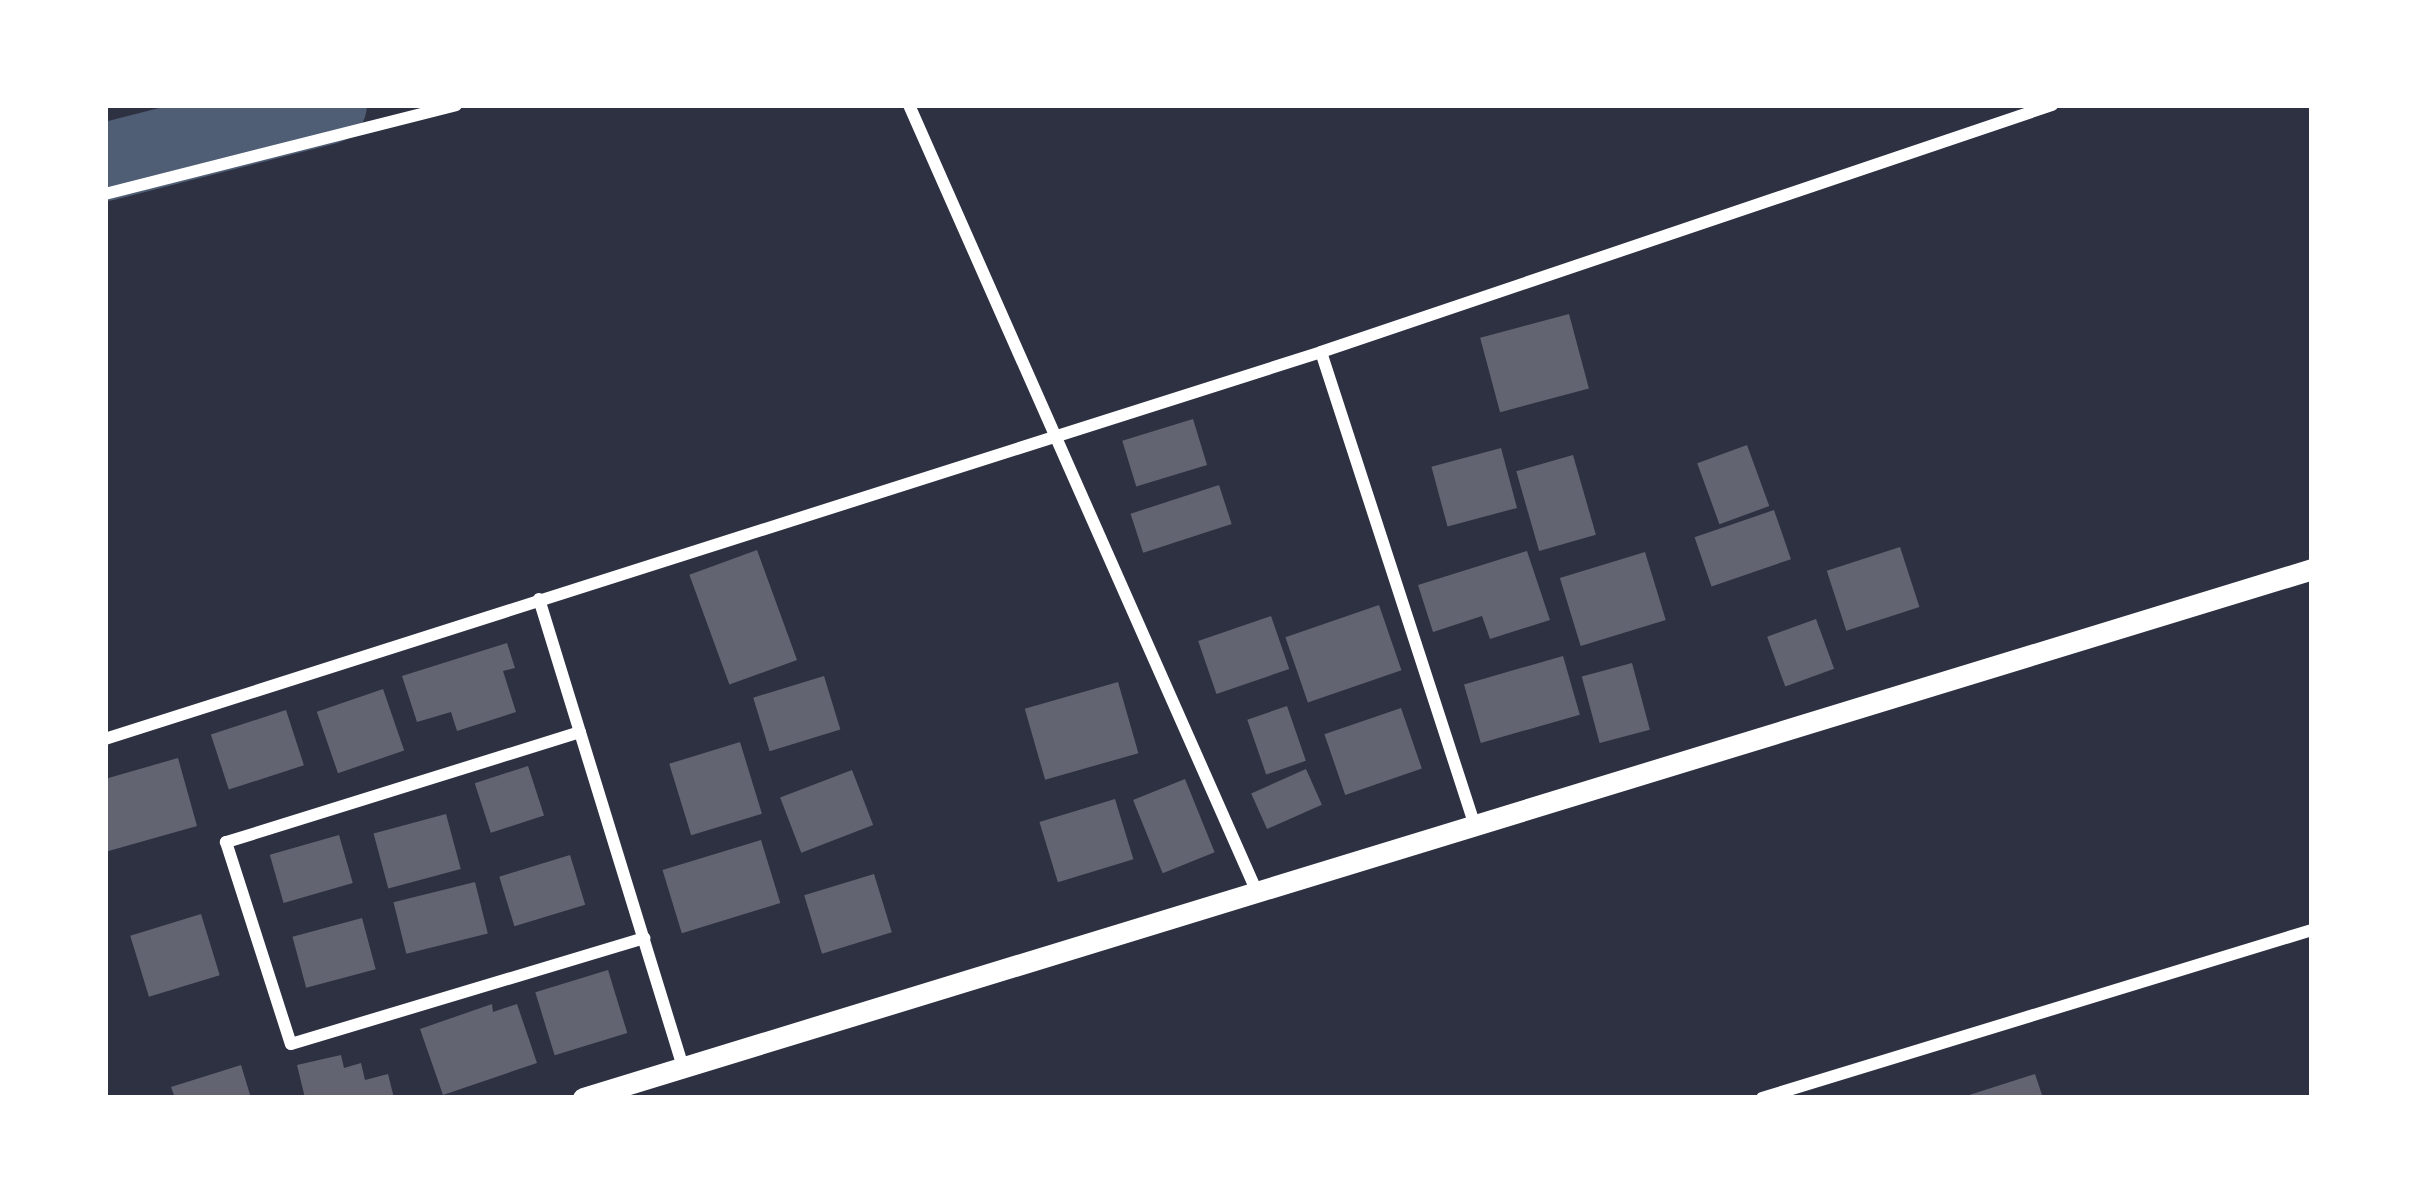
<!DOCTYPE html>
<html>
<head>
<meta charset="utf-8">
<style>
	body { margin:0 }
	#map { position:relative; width:2417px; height:1203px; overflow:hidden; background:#2d3142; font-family:"Space Grotesk",sans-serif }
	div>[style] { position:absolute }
	.river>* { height:78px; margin:-39px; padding:0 39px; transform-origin:39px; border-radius:39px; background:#4f5d75 }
	.building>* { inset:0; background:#626471; transform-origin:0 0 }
	.minor>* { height:12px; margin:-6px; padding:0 6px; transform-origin:6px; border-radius:6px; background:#fff }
	.tertiary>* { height:21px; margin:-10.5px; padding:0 10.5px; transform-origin:10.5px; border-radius:10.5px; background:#fff }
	span { translate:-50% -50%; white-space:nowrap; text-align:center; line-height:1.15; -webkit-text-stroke:9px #fff; paint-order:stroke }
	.frame { position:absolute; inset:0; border:108px solid #fff; pointer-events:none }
</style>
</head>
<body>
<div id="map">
	<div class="river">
		<div style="left:105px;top:162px;width:230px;rotate:-14.3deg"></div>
	</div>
	<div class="building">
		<div style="left:1569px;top:314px;width:77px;height:92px;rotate:75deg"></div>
		<div style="left:1193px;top:419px;width:48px;height:74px;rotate:73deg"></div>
		<div style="left:1747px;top:445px;width:65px;height:53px;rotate:70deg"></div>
		<div style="left:1501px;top:448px;width:62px;height:72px;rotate:75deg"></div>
		<div style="left:1573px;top:455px;width:83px;height:59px;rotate:74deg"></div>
		<div style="left:1219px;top:485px;width:41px;height:93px;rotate:72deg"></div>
		<div style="left:1774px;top:510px;width:52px;height:84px;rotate:71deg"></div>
		<div style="left:1900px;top:547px;width:63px;height:77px;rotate:72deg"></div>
		<div style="left:757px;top:550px;width:117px;height:72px;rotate:70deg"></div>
		<div style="clip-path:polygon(1527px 551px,1550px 620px,1490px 639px,1482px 616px,1433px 632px,1418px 585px)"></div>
		<div style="left:1645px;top:552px;width:71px;height:89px;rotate:73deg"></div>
		<div style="left:1379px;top:605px;width:69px;height:99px;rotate:71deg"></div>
		<div style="left:1271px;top:616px;width:56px;height:77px;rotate:71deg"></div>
		<div style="left:1816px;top:619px;width:53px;height:52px;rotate:70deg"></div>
		<div style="clip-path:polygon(507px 643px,515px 668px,503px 671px,516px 712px,457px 731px,451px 712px,417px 722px,402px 676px)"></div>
		<div style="left:1563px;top:656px;width:61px;height:103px;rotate:74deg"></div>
		<div style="left:1632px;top:663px;width:69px;height:52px;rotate:75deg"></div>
		<div style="left:824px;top:676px;width:56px;height:74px;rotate:73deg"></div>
		<div style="left:1118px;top:682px;width:74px;height:97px;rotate:74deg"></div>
		<div style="left:383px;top:689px;width:65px;height:70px;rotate:71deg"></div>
		<div style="left:1287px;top:706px;width:58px;height:42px;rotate:71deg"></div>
		<div style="left:1401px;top:708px;width:64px;height:81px;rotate:71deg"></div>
		<div style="left:286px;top:710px;width:58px;height:79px;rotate:72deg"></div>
		<div style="left:740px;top:742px;width:75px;height:74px;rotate:73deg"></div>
		<div style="clip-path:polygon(178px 758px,197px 826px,105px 852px,105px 779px)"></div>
		<div style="left:528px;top:766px;width:52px;height:56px;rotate:72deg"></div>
		<div style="left:1306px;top:769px;width:39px;height:60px;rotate:66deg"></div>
		<div style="left:852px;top:770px;width:59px;height:77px;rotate:69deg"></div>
		<div style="left:1185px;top:779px;width:79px;height:56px;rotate:68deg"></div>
		<div style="left:1115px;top:799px;width:63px;height:79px;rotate:73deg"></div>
		<div style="left:446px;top:814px;width:57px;height:75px;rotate:75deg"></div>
		<div style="left:339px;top:835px;width:50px;height:72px;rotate:74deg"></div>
		<div style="left:761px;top:840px;width:66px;height:103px;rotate:73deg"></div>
		<div style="left:570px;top:855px;width:52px;height:74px;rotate:73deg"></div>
		<div style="left:874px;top:874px;width:61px;height:73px;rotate:73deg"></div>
		<div style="left:475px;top:882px;width:53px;height:84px;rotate:76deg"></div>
		<div style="left:201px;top:914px;width:64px;height:74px;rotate:73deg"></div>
		<div style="left:362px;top:918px;width:53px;height:72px;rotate:75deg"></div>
		<div style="left:608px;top:970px;width:66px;height:76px;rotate:73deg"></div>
		<div style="clip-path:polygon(492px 1004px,493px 1012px,517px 1004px,537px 1063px,443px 1095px,420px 1029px)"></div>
		<div style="clip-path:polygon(341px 1055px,344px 1068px,361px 1063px,365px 1080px,388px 1074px,394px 1098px,305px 1098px,297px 1065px)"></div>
		<div style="clip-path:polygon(241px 1065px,251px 1098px,175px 1098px,171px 1087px)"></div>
		<div style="clip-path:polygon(2035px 1074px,2043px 1098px,1963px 1098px,1963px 1097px)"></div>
	</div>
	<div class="minor">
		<div style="left:909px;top:105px;width:861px;rotate:66.15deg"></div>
		<div style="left:105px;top:194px;width:362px;rotate:-14.2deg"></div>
		<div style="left:1321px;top:352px;width:499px;rotate:72deg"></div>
		<div style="left:539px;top:599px;width:490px;rotate:72.9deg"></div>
		<div style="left:580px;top:732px;width:371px;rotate:162.7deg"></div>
		<div style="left:226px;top:842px;width:212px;rotate:72.2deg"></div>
		<div style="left:291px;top:1044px;width:369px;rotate:-16.7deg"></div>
		<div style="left:105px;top:739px;width:1276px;rotate:-17.65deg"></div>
		<div style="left:1321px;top:352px;width:772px;rotate:-18.67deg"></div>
		<div style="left:1762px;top:1098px;width:575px;rotate:-16.99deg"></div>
	</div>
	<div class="tertiary">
		<div style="left:583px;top:1098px;width:1808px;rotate:-17.01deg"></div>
	</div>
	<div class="frame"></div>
</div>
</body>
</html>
